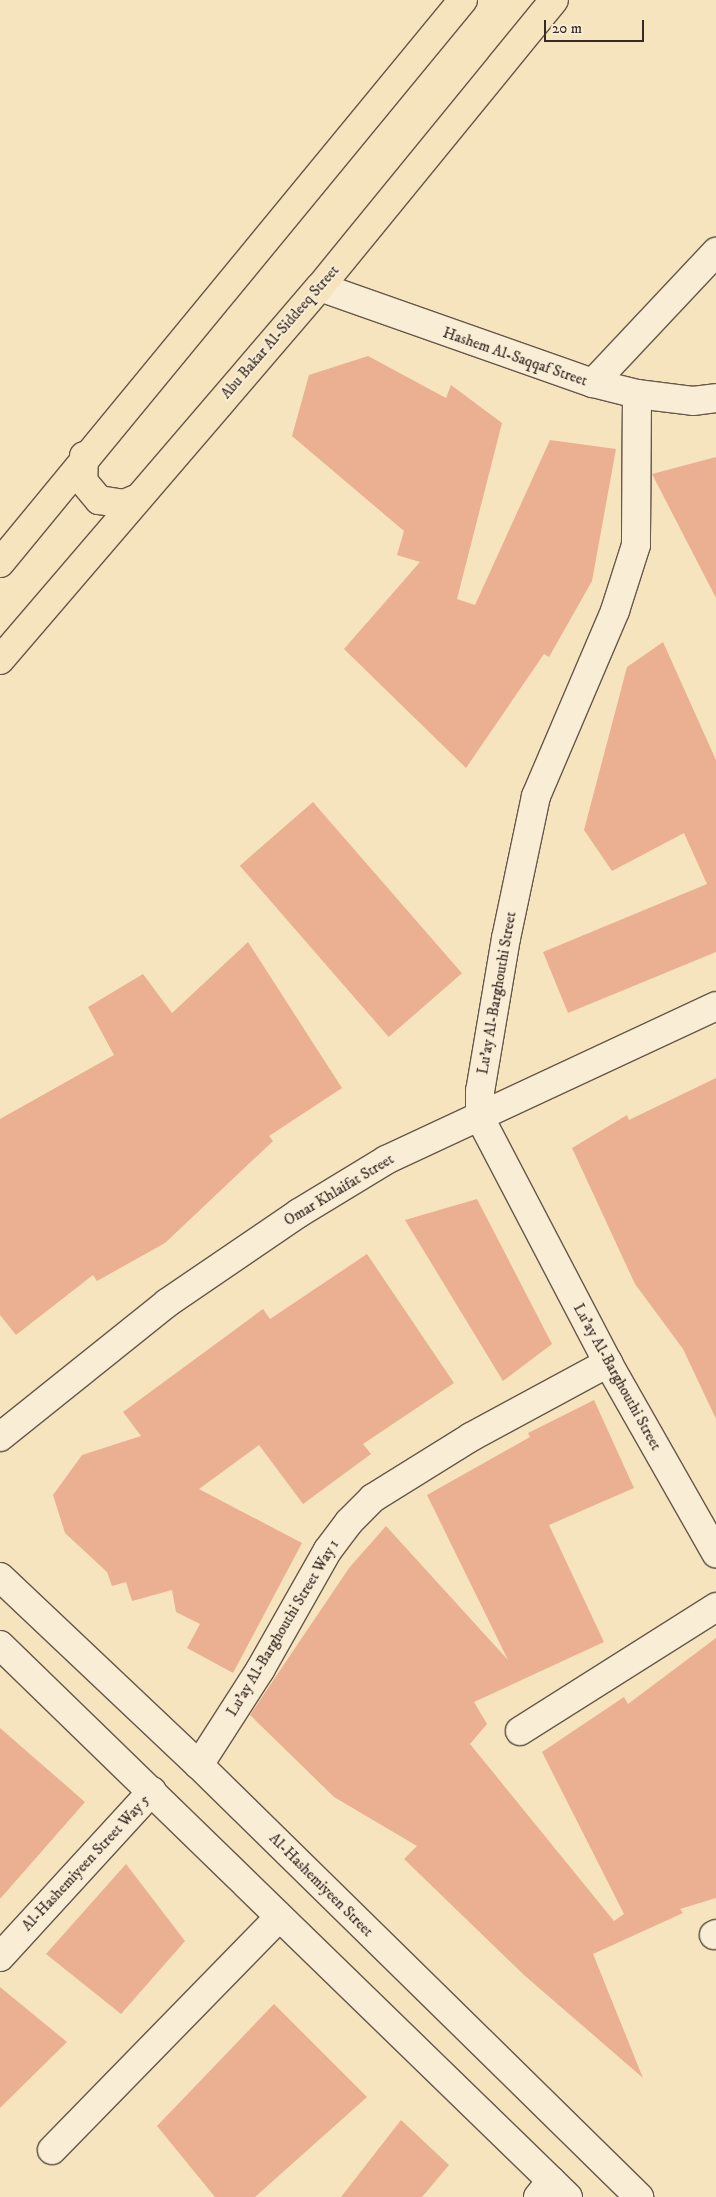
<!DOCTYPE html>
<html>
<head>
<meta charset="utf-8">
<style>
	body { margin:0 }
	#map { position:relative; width:716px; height:2197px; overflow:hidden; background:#f6e4be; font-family:"IM FELL DW Pica",serif }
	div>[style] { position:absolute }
	.building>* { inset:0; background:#ebb092; transform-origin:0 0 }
	.roads { filter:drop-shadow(1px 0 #67584a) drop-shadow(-1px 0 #67584a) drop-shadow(0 1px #67584a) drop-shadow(0 -1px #67584a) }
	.minor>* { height:28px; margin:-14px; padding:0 14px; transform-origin:14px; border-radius:14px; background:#f9edd5 }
	.tertiary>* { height:28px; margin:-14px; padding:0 14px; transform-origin:14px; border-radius:14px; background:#f9edd5 }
	.secondary>* { height:28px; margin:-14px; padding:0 14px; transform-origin:14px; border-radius:14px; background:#f9edd5 }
	.primary>* { height:28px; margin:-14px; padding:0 14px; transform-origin:14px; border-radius:14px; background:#f6e4be }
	span { translate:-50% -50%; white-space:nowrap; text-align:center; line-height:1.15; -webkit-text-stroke:4px #f9edd5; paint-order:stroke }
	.street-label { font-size:15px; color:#372923 }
	.scale { position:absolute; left:544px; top:20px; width:100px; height:22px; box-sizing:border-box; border:2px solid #372923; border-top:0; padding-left:6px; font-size:15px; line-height:18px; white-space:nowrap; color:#372923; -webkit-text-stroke:4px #f9edd5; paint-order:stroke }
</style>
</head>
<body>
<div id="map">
	<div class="building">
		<div style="clip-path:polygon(368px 356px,446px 398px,451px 385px,502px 423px,457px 599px,475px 605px,550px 440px,616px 449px,592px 581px,549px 657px,544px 654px,466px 768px,344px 649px,420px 562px,397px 555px,404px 531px,292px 436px,309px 375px)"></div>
		<div style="clip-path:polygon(716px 457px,716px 598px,652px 474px)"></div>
		<div style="clip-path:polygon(663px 642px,716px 760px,716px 952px,568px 1013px,543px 952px,707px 884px,684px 833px,612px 871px,584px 830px,627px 667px)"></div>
		<div style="left:313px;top:802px;width:227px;height:97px;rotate:49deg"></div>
		<div style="clip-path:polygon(248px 942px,342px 1088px,269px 1136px,273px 1141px,165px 1243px,97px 1281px,93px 1275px,16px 1335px,0 1315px,0 1119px,114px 1055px,88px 1007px,143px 974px,172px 1013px)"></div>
		<div style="clip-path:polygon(716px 1078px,716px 1419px,683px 1349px,635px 1284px,572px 1148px,627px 1115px,629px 1120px)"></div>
		<div style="clip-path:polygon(477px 1199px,552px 1344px,503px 1381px,405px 1220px)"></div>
		<div style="clip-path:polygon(367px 1254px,454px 1383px,363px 1444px,371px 1454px,303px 1504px,259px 1445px,199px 1489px,302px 1543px,233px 1673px,187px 1648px,200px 1624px,176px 1612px,172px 1590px,132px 1601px,126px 1582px,112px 1586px,107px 1572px,65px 1533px,53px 1495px,82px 1455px,141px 1436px,123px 1412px,263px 1309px,270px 1319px)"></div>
		<div style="clip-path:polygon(594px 1400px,634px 1488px,549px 1525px,604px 1642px,474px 1702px,487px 1724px,470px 1744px,614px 1921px,624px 1914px,542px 1752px,624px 1697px,628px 1704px,716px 1638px,716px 1898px,680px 1909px,683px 1913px,593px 1954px,643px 2078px,524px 1975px,404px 1859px,417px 1846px,334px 1797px,250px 1715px,349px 1568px,386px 1526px,508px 1660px,427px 1495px,530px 1437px,528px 1433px)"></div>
		<div style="clip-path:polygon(0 1728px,85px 1802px,0 1899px)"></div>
		<div style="clip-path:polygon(126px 1864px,185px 1941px,121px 2014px,46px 1954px)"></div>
		<div style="clip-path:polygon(0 1987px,67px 2042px,0 2108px)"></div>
		<div style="clip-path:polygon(274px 2004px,367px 2097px,255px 2197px,215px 2197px,157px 2126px)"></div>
		<div style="clip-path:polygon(401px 2120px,449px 2165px,422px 2197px,341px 2197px)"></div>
	</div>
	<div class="roads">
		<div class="minor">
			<div style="left:593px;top:383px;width:180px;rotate:-46.8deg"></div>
			<div style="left:637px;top:394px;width:151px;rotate:90.4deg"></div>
			<div style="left:636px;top:545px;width:69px;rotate:107.7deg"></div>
			<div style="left:615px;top:611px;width:201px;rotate:113.1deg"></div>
			<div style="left:536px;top:796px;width:145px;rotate:101.9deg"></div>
			<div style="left:506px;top:938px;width:155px;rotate:99.6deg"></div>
			<div style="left:480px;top:1091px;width:27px;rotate:90deg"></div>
			<div style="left:480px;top:1118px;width:276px;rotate:62.4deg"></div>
			<div style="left:608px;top:1363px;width:219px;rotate:60.4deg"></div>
			<div style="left:0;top:1437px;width:214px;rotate:-38.7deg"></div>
			<div style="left:167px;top:1303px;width:160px;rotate:-34.3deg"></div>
			<div style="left:299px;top:1213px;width:102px;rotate:-31.3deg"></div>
			<div style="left:386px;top:1160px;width:364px;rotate:-25deg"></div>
			<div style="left:520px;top:1731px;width:232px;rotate:-32.3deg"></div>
			<div style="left:199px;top:1765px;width:113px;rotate:-57.3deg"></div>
			<div style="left:260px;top:1670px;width:138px;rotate:-60.5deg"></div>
			<div style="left:328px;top:1550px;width:35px;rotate:-53deg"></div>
			<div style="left:349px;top:1522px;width:34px;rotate:-45deg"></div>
			<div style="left:373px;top:1498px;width:115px;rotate:-31.9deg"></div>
			<div style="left:471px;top:1437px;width:156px;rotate:-28.4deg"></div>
			<div style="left:714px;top:1935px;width:2px;rotate:-27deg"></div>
			<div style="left:0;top:1957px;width:225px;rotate:-47.5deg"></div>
			<div style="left:52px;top:2150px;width:325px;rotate:-45.7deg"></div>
			<div style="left:538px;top:2197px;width:21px;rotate:-51deg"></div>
		</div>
		<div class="tertiary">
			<div style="left:320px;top:287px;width:289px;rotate:19.4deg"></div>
			<div style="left:593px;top:383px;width:45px;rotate:14deg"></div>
			<div style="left:637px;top:394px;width:56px;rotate:7.1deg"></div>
			<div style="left:693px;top:401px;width:23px;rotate:-7deg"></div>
		</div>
		<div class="secondary">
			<div style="left:0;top:1577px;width:274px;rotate:43.4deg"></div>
			<div style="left:199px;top:1765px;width:617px;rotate:44.47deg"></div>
			<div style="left:0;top:1645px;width:792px;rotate:44.18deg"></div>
		</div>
		<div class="primary">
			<div style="left:84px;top:456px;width:25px;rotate:92deg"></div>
			<div style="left:83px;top:481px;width:25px;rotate:50deg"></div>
			<div style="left:99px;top:500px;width:25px;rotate:9deg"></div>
			<div style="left:124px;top:504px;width:13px;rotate:-23deg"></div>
			<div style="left:0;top:563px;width:729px;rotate:-50.57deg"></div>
			<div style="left:0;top:660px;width:491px;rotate:-49.4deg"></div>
			<div style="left:320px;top:287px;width:370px;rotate:-50.8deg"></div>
		</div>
	</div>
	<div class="street-label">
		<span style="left:280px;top:332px;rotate:-49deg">Abu Bakar Al-Siddeeq Street</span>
		<span style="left:515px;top:357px;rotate:19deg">Hashem Al-Saqqaf Street</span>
		<span style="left:497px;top:993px;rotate:-80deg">Lu'ay Al-Barghouthi Street</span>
		<span style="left:339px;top:1190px;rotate:-31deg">Omar Khlaifat Street</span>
		<span style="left:617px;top:1377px;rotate:61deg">Lu'ay Al-Barghouthi Street</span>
		<span style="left:283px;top:1628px;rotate:-59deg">Lu'ay Al-Barghouthi Street Way 1</span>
		<span style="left:86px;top:1863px;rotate:-47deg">Al-Hashemiyeen Street Way 5</span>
		<span style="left:321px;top:1885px;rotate:45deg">Al-Hashemiyeen Street</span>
	</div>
	<div class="scale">20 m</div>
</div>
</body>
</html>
